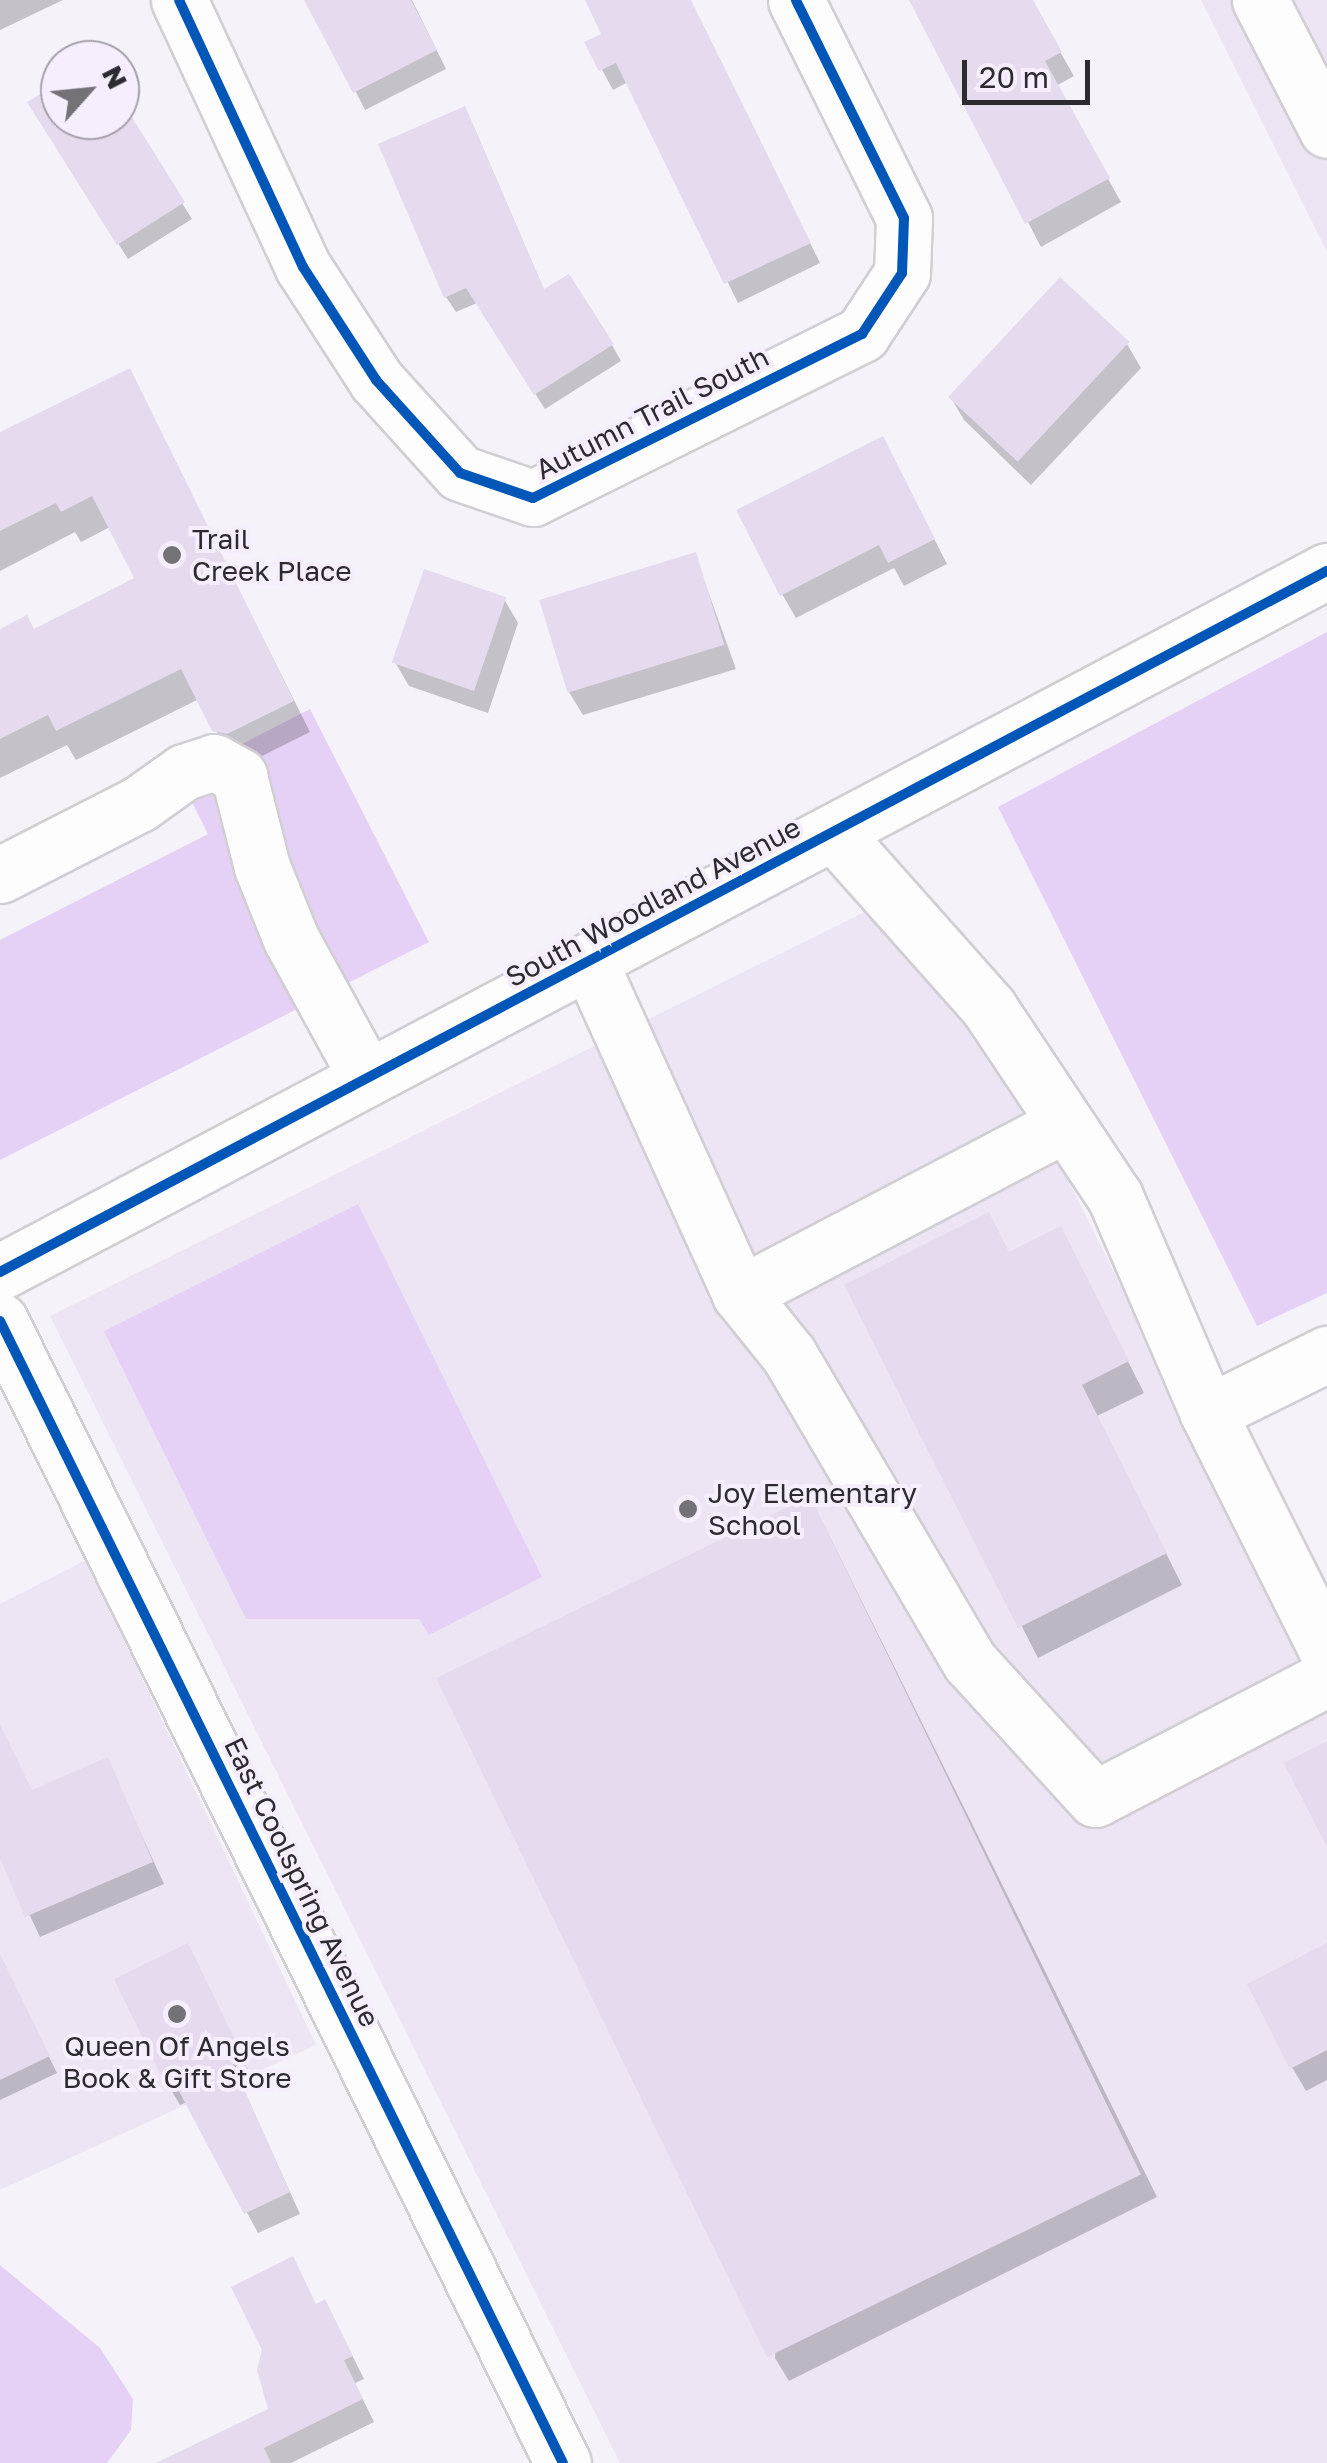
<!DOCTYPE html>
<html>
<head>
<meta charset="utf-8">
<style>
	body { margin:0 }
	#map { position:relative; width:1327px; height:2463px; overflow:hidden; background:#f6f2fa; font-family:"Golos Text",sans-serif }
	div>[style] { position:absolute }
	.built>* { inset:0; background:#ede5f4 }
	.green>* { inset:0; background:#e6d1f6 }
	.shadow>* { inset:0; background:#0003 }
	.building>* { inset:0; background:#e5daee; transform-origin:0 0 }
	.roads { filter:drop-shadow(2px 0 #d1ced4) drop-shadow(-2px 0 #d1ced4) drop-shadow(0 2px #d1ced4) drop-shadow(0 -2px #d1ced4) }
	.minor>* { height:55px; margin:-27.5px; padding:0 27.5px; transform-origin:27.5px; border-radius:27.5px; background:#fefdfe }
	.cycleway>* { height:10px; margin:-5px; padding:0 5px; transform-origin:5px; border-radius:5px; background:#0057b8 }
	.dots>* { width:28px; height:28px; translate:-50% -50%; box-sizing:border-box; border:5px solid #f6eefd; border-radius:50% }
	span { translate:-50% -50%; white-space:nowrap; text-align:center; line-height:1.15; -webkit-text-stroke:8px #f6eefd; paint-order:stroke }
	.street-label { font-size:28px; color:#2e2b30 }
	.poi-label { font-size:28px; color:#2e2b30 }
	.left { translate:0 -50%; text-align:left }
	.north { position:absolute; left:40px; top:40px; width:100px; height:100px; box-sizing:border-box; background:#f6eefd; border:2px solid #a6a0ab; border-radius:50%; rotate:63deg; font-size:28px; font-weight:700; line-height:40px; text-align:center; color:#2e2b30 }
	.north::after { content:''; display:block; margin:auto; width:35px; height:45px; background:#747177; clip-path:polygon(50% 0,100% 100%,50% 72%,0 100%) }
	.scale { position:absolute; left:962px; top:60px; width:128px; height:45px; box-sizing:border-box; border:5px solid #2e2b30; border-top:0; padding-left:12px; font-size:30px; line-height:35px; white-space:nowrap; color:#2e2b30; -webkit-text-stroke:8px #f6eefd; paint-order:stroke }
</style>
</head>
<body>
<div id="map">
	<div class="built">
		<div style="clip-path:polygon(1201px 0,1327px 0,1327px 252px)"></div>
		<div style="clip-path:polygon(921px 884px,1327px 1701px,1327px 2463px,620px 2463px,50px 1316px)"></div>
		<div style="clip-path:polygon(86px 1560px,316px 2045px,0 2190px,0 1604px)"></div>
	</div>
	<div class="green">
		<div style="clip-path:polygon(1327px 632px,1327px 1293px,1257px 1326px,998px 807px)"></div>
		<div style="clip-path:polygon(310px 709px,429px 942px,336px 989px,258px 810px,242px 744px)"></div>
		<div style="clip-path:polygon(213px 779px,307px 1004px,0 1160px,0 940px,208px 834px,189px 796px)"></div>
		<div style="clip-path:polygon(358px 1204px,542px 1577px,429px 1635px,419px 1619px,246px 1619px,104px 1331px)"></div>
		<div style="clip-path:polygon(0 2265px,100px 2348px,133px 2399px,131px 2430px,107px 2463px,0 2463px)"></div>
	</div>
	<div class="shadow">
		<div style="clip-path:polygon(0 0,63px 0,0 30px)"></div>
		<div style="clip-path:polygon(310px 0,412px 0,446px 69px,365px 110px)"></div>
		<div style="clip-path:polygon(587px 0,690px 0,820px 263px,738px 303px,628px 82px,613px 90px,588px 44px,605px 35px)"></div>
		<div style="clip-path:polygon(912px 0,1030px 0,1074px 76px,1056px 86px,1121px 202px,1041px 247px)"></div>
		<div style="clip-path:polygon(60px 85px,60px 120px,120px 120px,120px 103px,192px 219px,128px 259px,40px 119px)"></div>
		<div style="clip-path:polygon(473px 125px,545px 292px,612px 345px,621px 361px,545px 409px,477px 303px,456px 312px,446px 297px)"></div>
		<div style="clip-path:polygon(1060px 280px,1127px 344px,1141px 368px,1031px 485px,964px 420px,950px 396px)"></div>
		<div style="clip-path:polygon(129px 371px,310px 732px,246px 764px,233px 762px,199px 699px,76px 760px,67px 745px,0 778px,0 631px,34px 632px,137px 580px,110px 527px,81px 542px,75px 532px,0 571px,0 435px)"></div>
		<div style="clip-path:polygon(895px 463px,947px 564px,904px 586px,894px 568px,796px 618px,782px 594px)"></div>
		<div style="clip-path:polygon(695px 555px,736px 669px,583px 715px,569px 692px)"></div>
		<div style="clip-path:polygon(504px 599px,518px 623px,488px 713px,409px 686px,395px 662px)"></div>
		<div style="clip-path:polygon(1010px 1254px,1077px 1260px,1144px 1393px,1097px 1416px,1182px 1585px,1038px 1658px,848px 1286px)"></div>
		<div style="clip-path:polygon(823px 1523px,1157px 2197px,789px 2381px,775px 2358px)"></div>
		<div style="clip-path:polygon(0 1727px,32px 1792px,107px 1760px,164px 1884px,40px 1937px,0 1852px)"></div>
		<div style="clip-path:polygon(1327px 1946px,1327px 2080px,1306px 2091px,1292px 2067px)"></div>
		<div style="clip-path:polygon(199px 1967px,249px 2072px,238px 2077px,300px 2214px,258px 2233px,187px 2102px,180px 2105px,168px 2085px)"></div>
		<div style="clip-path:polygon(0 1988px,20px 1998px,57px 2073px,0 2100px)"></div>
		<div style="clip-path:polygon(337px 2325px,364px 2379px,355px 2383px,374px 2422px,291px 2463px,217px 2463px,271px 2410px)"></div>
	</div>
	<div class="building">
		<div style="clip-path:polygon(304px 0,411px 0,437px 50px,353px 93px)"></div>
		<div style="clip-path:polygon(585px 0,691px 0,811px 243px,724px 284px,616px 63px,599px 71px,584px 42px,601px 34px)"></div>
		<div style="clip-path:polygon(909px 0,1033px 0,1062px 52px,1045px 61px,1110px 178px,1025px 224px)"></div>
		<div style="clip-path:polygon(60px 82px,60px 120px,120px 120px,120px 98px,185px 202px,117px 245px,27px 102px)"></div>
		<div style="clip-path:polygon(465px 106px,544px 289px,569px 274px,614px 344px,534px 395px,466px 288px,444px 298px,378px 144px)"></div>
		<div style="left:1060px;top:277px;width:95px;height:164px;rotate:43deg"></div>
		<div style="clip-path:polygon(130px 368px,294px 701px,227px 734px,212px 731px,181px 669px,56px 731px,48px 715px,0 739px,0 629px,27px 615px,34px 629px,134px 578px,92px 496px,61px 512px,56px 503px,0 531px,0 432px)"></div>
		<div style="clip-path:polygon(883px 436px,935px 539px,888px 563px,879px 545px,780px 596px,736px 510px)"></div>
		<div style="left:696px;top:552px;width:97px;height:164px;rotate:73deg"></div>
		<div style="left:424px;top:569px;width:87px;height:99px;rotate:19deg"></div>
		<div style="clip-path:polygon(989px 1212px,1009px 1252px,1061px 1226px,1129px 1361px,1082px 1385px,1167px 1553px,1018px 1628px,844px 1285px)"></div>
		<div style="left:810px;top:1496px;width:755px;height:416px;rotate:64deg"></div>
		<div style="clip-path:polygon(0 1725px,32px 1790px,108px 1757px,153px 1862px,25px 1917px,0 1858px)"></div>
		<div style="clip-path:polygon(1327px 1741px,1327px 1847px,1284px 1763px)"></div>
		<div style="clip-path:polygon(188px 1943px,240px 2050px,229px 2055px,290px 2192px,244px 2214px,174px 2082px,166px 2086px,114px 1979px)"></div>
		<div style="clip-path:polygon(1327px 1943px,1327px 2050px,1290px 2069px,1247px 1984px)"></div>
		<div style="clip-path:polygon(0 1954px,50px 2056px,0 2080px)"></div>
		<div style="clip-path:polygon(293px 2256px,316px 2304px,325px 2299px,353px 2356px,344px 2360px,363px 2399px,264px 2448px,271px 2463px,156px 2463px,268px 2409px,257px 2370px,262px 2350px,231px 2287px)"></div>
	</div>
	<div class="roads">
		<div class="minor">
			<div style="left:179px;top:0;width:294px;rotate:65.1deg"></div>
			<div style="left:303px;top:267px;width:135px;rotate:57.1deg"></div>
			<div style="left:376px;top:380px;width:125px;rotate:47.9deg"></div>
			<div style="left:460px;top:473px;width:77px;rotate:18.9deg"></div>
			<div style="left:533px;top:498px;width:368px;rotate:-26.5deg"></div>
			<div style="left:862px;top:334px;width:73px;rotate:-56.7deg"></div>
			<div style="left:902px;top:273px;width:55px;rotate:-87.9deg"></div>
			<div style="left:904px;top:218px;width:243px;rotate:-116.4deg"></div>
			<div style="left:1260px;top:0;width:146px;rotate:62.7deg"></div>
			<div style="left:833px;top:832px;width:235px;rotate:48.4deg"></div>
			<div style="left:989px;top:1008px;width:227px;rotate:56.3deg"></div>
			<div style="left:1115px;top:1197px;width:235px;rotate:66.7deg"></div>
			<div style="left:1208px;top:1413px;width:266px;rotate:63.4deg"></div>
			<div style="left:0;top:875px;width:156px;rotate:-27.1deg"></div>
			<div style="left:139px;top:804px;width:55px;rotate:-35.4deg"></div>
			<div style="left:184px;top:772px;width:32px;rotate:-18deg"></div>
			<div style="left:214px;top:762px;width:29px;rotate:29deg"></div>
			<div style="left:239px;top:776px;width:94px;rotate:75.8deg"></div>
			<div style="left:262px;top:867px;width:78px;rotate:68.1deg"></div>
			<div style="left:291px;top:939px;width:158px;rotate:61.3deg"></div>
			<div style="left:589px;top:961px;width:366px;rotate:65.6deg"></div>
			<div style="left:740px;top:1294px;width:78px;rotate:51.2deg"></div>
			<div style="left:789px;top:1355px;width:356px;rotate:59.5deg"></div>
			<div style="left:970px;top:1662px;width:185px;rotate:47.6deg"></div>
			<div style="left:1095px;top:1799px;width:262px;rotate:-27.5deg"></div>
			<div style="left:0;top:1272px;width:1501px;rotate:-27.85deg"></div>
			<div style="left:740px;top:1294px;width:367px;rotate:-27.6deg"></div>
			<div style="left:0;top:1321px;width:1273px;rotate:63.76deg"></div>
			<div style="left:1208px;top:1413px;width:133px;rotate:-26.4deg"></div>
		</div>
	</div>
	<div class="cycleway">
		<div style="left:179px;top:0;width:294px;rotate:65.1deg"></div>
		<div style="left:303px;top:267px;width:135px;rotate:57.1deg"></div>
		<div style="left:376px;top:380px;width:125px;rotate:47.9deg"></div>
		<div style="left:460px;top:473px;width:77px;rotate:18.9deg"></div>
		<div style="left:533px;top:498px;width:368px;rotate:-26.5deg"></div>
		<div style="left:862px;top:334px;width:73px;rotate:-56.7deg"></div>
		<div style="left:902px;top:273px;width:55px;rotate:-87.9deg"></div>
		<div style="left:904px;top:218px;width:243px;rotate:-116.4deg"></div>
		<div style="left:0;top:1272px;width:1501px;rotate:-27.85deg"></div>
		<div style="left:0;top:1321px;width:1273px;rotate:63.76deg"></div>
	</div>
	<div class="dots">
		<div style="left:172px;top:555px;background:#747177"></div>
		<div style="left:688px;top:1509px;background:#747177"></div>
		<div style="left:177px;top:2014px;background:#747177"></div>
	</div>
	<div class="street-label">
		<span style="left:652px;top:413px;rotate:-27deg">Autumn Trail South</span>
		<span style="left:653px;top:902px;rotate:-28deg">South Woodland Avenue</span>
		<span style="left:302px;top:1882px;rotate:64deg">East Coolspring Avenue</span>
	</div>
	<div class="poi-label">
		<span class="left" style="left:192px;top:555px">Trail<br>Creek Place</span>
		<span class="left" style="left:708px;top:1509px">Joy Elementary<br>School</span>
		<span style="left:177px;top:2062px">Queen Of Angels<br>Book &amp; Gift Store</span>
	</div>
	<div class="north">N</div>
	<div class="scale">20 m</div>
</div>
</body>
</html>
